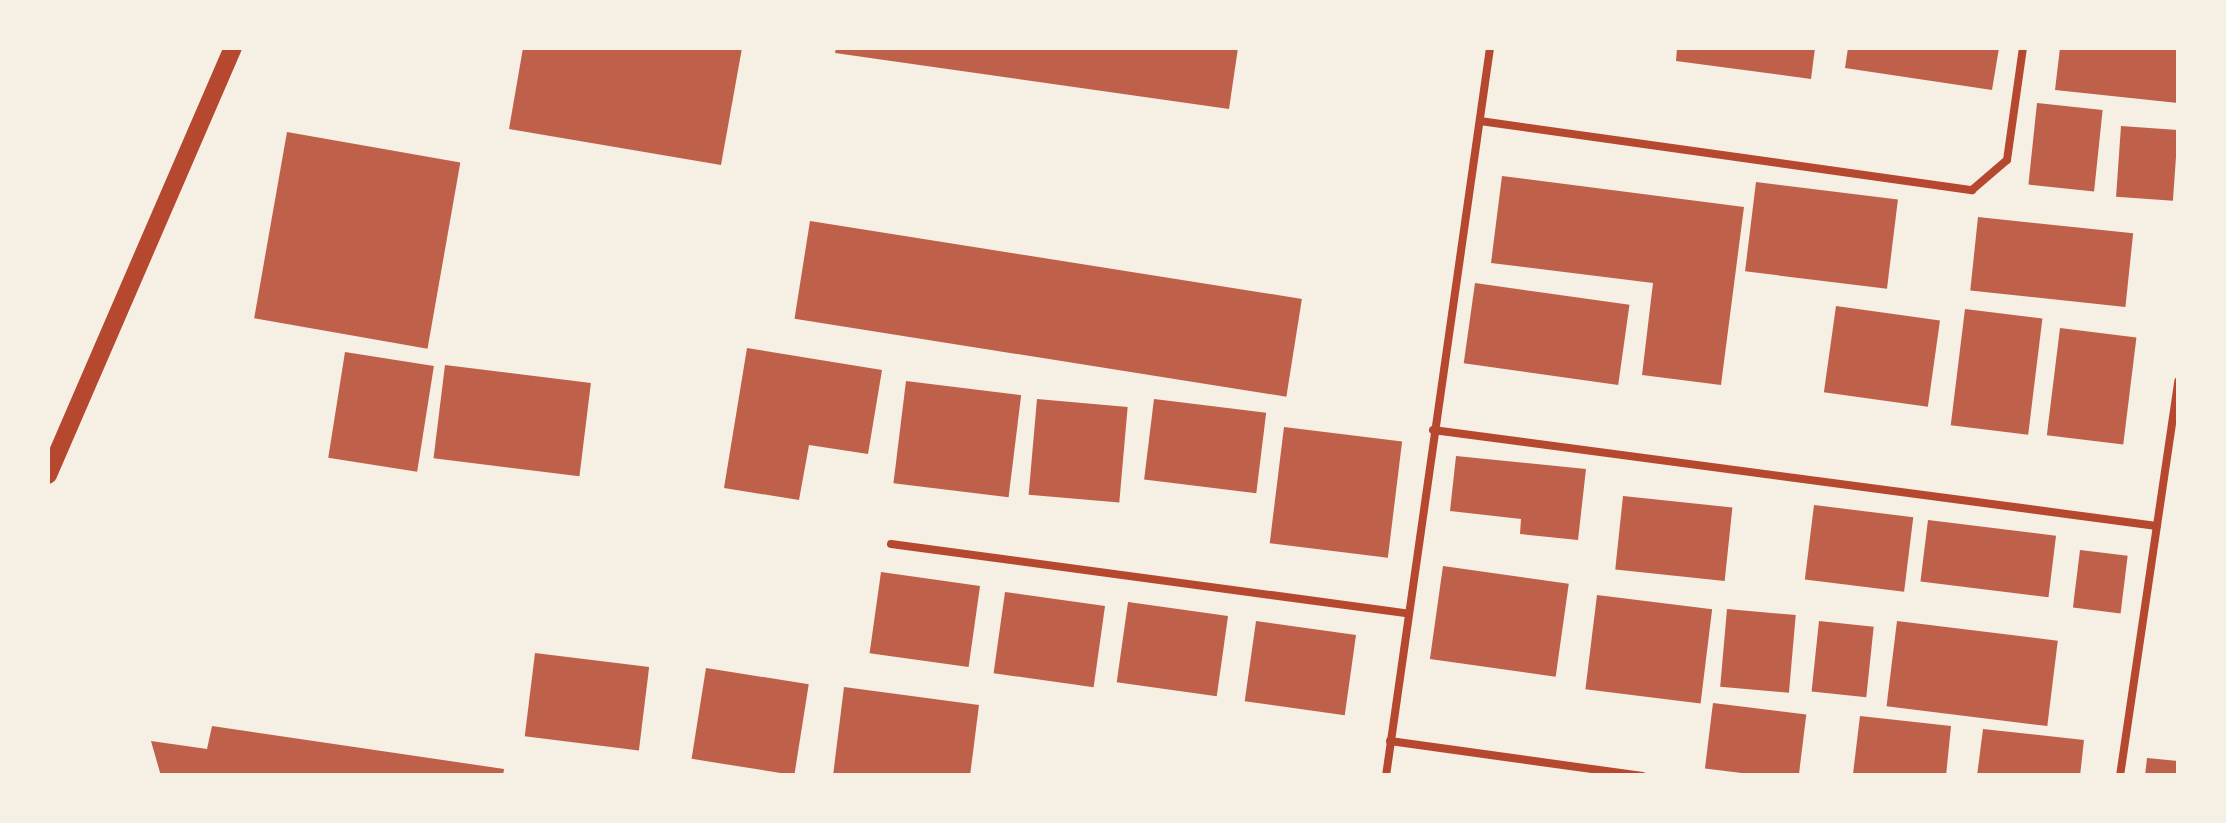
<!DOCTYPE html>
<html>
<head>
<meta charset="utf-8">
<style>
	body { margin:0 }
	#map { position:relative; width:2226px; height:823px; overflow:hidden; background:#f6efe4; font-family:Mulish,sans-serif }
	div>[style] { position:absolute }
	.building>* { inset:0; background:#bf614a; transform-origin:0 0 }
	.service>* { height:8px; margin:-4px; padding:0 4px; transform-origin:4px; border-radius:4px; background:#b5482f }
	.tertiary>* { height:18px; margin:-9px; padding:0 9px; transform-origin:9px; border-radius:9px; background:#b5482f }
	span { translate:-50% -50%; white-space:nowrap; text-align:center; line-height:1.15; -webkit-text-stroke:10px #f6efe4; paint-order:stroke }
	.frame { position:absolute; inset:0; border:50px solid #f6efe4; pointer-events:none }
</style>
</head>
<body>
<div id="map">
	<div class="building">
		<div style="clip-path:polygon(523px 48px,742px 48px,721px 165px,509px 129px)"></div>
		<div style="clip-path:polygon(836px 48px,1238px 48px,1229px 109px,835px 53px)"></div>
		<div style="clip-path:polygon(1677px 48px,1815px 48px,1811px 79px,1676px 61px)"></div>
		<div style="clip-path:polygon(1848px 48px,1999px 48px,1992px 90px,1845px 68px)"></div>
		<div style="clip-path:polygon(2060px 48px,2178px 48px,2178px 103px,2055px 90px)"></div>
		<div style="left:2037px;top:103px;width:66px;height:82px;rotate:6deg"></div>
		<div style="left:2121px;top:126px;width:57px;height:71px;rotate:4deg"></div>
		<div style="left:287px;top:132px;width:176px;height:189px;rotate:10deg"></div>
		<div style="clip-path:polygon(1502px 176px,1744px 207px,1721px 385px,1642px 375px,1653px 283px,1491px 263px)"></div>
		<div style="left:1756px;top:182px;width:143px;height:90px;rotate:7deg"></div>
		<div style="left:1978px;top:217px;width:156px;height:74px;rotate:6deg"></div>
		<div style="left:810px;top:221px;width:498px;height:99px;rotate:9deg"></div>
		<div style="left:1475px;top:283px;width:156px;height:81px;rotate:8deg"></div>
		<div style="left:1836px;top:306px;width:105px;height:87px;rotate:8deg"></div>
		<div style="left:1965px;top:309px;width:78px;height:117px;rotate:7deg"></div>
		<div style="left:2060px;top:328px;width:77px;height:108px;rotate:7deg"></div>
		<div style="clip-path:polygon(747px 348px,882px 370px,868px 454px,809px 445px,799px 500px,724px 488px)"></div>
		<div style="left:345px;top:352px;width:90px;height:107px;rotate:9deg"></div>
		<div style="left:445px;top:365px;width:147px;height:94px;rotate:7deg"></div>
		<div style="left:906px;top:381px;width:116px;height:103px;rotate:7deg"></div>
		<div style="left:1037px;top:399px;width:91px;height:96px;rotate:5deg"></div>
		<div style="left:1154px;top:399px;width:113px;height:81px;rotate:7deg"></div>
		<div style="left:1284px;top:427px;width:119px;height:117px;rotate:7deg"></div>
		<div style="clip-path:polygon(1456px 456px,1586px 469px,1578px 540px,1520px 534px,1521px 519px,1450px 511px)"></div>
		<div style="left:1623px;top:496px;width:110px;height:74px;rotate:6deg"></div>
		<div style="left:1814px;top:505px;width:100px;height:75px;rotate:7deg"></div>
		<div style="left:1928px;top:520px;width:129px;height:62px;rotate:7deg"></div>
		<div style="left:2080px;top:550px;width:48px;height:58px;rotate:7deg"></div>
		<div style="left:1443px;top:566px;width:127px;height:94px;rotate:8deg"></div>
		<div style="left:881px;top:572px;width:100px;height:82px;rotate:8deg"></div>
		<div style="left:1005px;top:592px;width:101px;height:82px;rotate:8deg"></div>
		<div style="left:1597px;top:595px;width:116px;height:95px;rotate:7deg"></div>
		<div style="left:1128px;top:602px;width:101px;height:81px;rotate:8deg"></div>
		<div style="left:1727px;top:609px;width:69px;height:78px;rotate:5deg"></div>
		<div style="left:1256px;top:621px;width:101px;height:81px;rotate:8deg"></div>
		<div style="left:1819px;top:621px;width:55px;height:71px;rotate:6deg"></div>
		<div style="left:1897px;top:621px;width:162px;height:86px;rotate:7deg"></div>
		<div style="left:535px;top:653px;width:115px;height:84px;rotate:7deg"></div>
		<div style="left:706px;top:668px;width:104px;height:92px;rotate:9deg"></div>
		<div style="clip-path:polygon(844px 687px,979px 705px,970px 776px,833px 776px)"></div>
		<div style="left:1713px;top:703px;width:94px;height:66px;rotate:7deg"></div>
		<div style="clip-path:polygon(1860px 716px,1951px 726px,1946px 776px,1853px 774px)"></div>
		<div style="clip-path:polygon(212px 726px,504px 769px,503px 776px,161px 776px,151px 741px,207px 749px)"></div>
		<div style="clip-path:polygon(1983px 729px,2084px 740px,2080px 776px,1977px 776px)"></div>
		<div style="clip-path:polygon(2147px 758px,2178px 761px,2178px 776px,2145px 776px)"></div>
	</div>
	<div class="service">
		<div style="left:1480px;top:121px;width:497px;rotate:8deg"></div>
		<div style="left:1972px;top:190px;width:46px;rotate:-40.6deg"></div>
		<div style="left:2007px;top:160px;width:113px;rotate:-81.9deg"></div>
		<div style="left:1433px;top:430px;width:730px;rotate:7.55deg"></div>
		<div style="left:891px;top:544px;width:519px;rotate:7.65deg"></div>
		<div style="left:1390px;top:741px;width:255px;rotate:7.9deg"></div>
		<div style="left:1386px;top:776px;width:735px;rotate:-81.87deg"></div>
		<div style="left:2120px;top:776px;width:399px;rotate:-81.6deg"></div>
	</div>
	<div class="tertiary">
		<div style="left:48px;top:475px;width:465px;rotate:-66.6deg"></div>
	</div>
	<div class="frame"></div>
</div>
</body>
</html>
